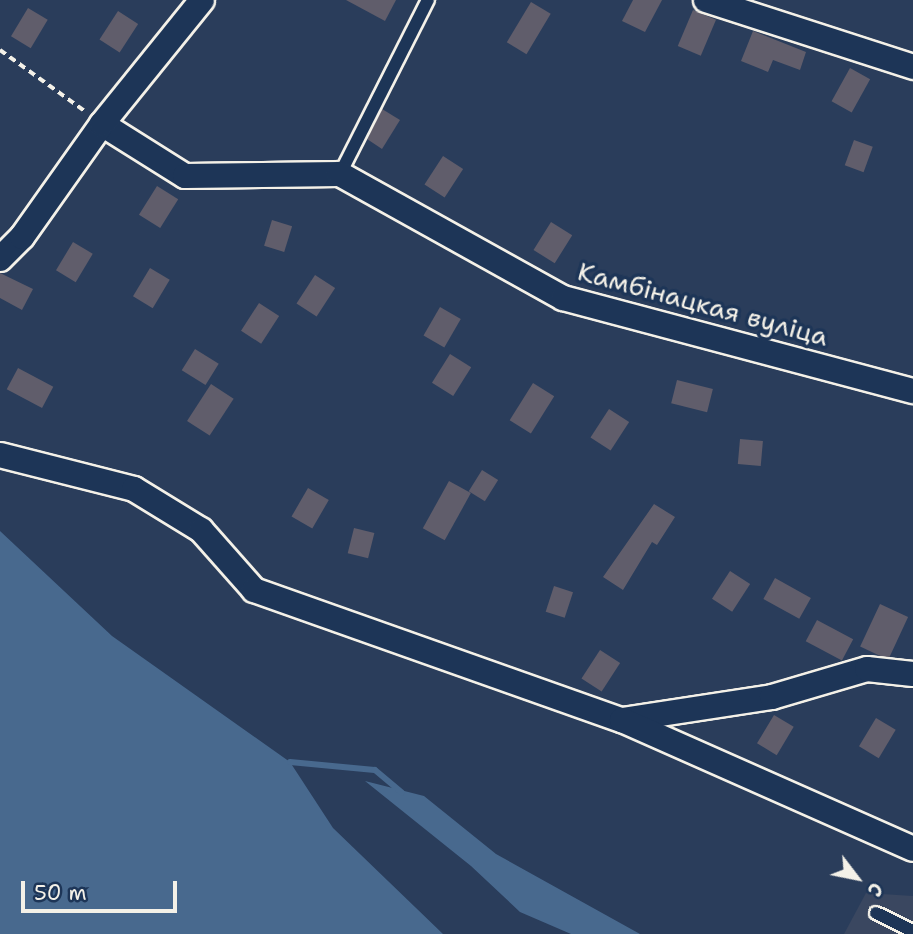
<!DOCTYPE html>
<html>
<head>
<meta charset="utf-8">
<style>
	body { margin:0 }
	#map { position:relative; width:913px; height:934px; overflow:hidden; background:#2a3d5b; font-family:"Shantell Sans",sans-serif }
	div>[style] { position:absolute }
	.built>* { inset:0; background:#3a4760 }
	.water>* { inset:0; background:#48698e }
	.stream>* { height:6px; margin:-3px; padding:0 3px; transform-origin:3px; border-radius:3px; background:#48698e }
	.building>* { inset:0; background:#605d6b; transform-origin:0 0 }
	.path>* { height:3.5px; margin-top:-1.75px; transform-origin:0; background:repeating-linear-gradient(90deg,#f4f1e8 0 7px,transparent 0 12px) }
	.roads { filter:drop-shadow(2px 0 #f4f1e8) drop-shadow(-2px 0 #f4f1e8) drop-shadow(0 2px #f4f1e8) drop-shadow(0 -2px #f4f1e8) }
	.service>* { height:12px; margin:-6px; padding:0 6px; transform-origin:6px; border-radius:6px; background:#1d3557 }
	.minor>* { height:24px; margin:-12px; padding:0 12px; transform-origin:12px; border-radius:12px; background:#1d3557 }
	span { translate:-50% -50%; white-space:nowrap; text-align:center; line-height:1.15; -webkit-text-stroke:7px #1d3557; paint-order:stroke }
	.street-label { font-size:26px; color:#f4f1e8 }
	.north { position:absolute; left:822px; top:843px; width:70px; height:70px; -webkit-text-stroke:5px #1d3557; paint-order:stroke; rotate:122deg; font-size:19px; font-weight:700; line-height:28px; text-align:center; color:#f4f1e8 }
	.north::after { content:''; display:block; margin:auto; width:24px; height:32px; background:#f4f1e8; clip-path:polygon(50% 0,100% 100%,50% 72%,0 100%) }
	.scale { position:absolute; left:21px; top:881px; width:156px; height:32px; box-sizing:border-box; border:4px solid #f4f1e8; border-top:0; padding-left:9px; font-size:21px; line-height:24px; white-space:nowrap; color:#f4f1e8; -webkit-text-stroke:5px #1d3557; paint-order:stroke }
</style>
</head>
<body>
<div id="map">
	<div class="built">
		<div style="clip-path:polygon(866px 893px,913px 896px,913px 934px,844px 934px)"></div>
	</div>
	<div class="water">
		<div style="clip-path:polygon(0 531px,112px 636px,290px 762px,333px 828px,443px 934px,0 934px)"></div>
		<div style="clip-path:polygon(365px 781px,424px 796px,496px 854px,640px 934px,571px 934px,520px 912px,471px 866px)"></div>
	</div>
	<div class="stream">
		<div style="left:290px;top:762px;width:85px;rotate:5.4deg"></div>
		<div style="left:375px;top:770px;width:35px;rotate:40deg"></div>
	</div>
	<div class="building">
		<div style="clip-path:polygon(346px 0,396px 0,385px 21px)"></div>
		<div style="clip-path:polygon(633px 0,662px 0,645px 32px,622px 21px)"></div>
		<div style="left:531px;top:2px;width:23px;height:47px;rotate:31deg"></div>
		<div style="left:28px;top:8px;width:23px;height:33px;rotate:31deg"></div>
		<div style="left:693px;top:10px;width:25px;height:39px;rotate:23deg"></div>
		<div style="left:118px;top:11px;width:24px;height:34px;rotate:33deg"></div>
		<div style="clip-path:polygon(753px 31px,806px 52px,800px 70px,773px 60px,768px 72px,741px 61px)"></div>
		<div style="left:850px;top:68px;width:23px;height:38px;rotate:29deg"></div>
		<div style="clip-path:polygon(382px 109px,400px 120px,382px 149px,367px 139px)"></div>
		<div style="left:854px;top:140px;width:20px;height:27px;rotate:20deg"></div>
		<div style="left:443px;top:156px;width:24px;height:34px;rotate:33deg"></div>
		<div style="left:157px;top:186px;width:25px;height:34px;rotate:32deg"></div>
		<div style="left:272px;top:220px;width:21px;height:27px;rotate:17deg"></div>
		<div style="left:551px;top:222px;width:25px;height:33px;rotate:32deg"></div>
		<div style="left:73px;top:242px;width:23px;height:33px;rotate:31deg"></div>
		<div style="left:150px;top:268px;width:23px;height:33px;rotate:31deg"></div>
		<div style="clip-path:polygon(0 273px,33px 289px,22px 310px,0 298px)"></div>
		<div style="left:315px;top:275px;width:24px;height:34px;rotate:33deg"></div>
		<div style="left:259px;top:303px;width:24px;height:33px;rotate:33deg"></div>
		<div style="left:440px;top:307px;width:24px;height:33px;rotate:30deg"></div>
		<div style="left:195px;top:349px;width:28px;height:25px;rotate:32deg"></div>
		<div style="left:450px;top:354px;width:25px;height:34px;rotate:32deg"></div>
		<div style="left:18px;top:368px;width:40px;height:24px;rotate:28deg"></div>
		<div style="left:677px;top:380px;width:37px;height:24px;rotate:14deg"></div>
		<div style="left:533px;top:383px;width:25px;height:44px;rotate:32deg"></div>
		<div style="left:211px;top:384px;width:27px;height:44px;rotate:33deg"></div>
		<div style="left:609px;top:409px;width:24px;height:34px;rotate:33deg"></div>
		<div style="left:740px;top:439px;width:23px;height:25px;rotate:5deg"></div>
		<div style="left:482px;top:470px;width:19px;height:25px;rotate:32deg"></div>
		<div style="left:449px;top:481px;width:25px;height:54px;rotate:29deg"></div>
		<div style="left:308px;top:488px;width:24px;height:33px;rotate:30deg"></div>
		<div style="clip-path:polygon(654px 504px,675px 517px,657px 545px,652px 542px,623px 590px,603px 577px)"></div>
		<div style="left:354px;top:528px;width:21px;height:26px;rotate:14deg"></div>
		<div style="left:730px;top:571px;width:24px;height:33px;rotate:33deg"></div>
		<div style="left:775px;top:578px;width:41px;height:24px;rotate:29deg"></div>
		<div style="left:554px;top:586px;width:20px;height:27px;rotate:18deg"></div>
		<div style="left:880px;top:604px;width:31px;height:47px;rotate:25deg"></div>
		<div style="left:817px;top:620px;width:41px;height:24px;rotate:28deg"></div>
		<div style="left:600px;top:650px;width:24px;height:34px;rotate:33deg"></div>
		<div style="left:774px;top:715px;width:23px;height:33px;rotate:31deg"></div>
		<div style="left:876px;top:718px;width:23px;height:33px;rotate:31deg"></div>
	</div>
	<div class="path">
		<div style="left:0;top:50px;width:106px;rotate:35.8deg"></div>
	</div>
	<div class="roads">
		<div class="service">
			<div style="left:340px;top:174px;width:195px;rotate:-63.2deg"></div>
			<div style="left:876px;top:913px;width:41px;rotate:25.9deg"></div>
		</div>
		<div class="minor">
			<div style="left:706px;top:0;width:218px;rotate:17.9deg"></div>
			<div style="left:102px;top:124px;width:98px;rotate:32.1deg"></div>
			<div style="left:185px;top:176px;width:155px;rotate:-0.7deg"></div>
			<div style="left:340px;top:174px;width:255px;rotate:29.1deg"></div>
			<div style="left:563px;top:298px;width:362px;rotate:14.9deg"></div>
			<div style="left:0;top:259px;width:31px;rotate:-45deg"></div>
			<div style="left:22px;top:237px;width:138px;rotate:-54.7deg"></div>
			<div style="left:102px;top:124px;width:159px;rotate:-51.1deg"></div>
			<div style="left:0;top:455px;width:138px;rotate:14.2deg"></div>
			<div style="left:134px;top:489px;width:79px;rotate:31.5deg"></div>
			<div style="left:201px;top:530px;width:80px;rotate:48.5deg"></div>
			<div style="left:254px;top:590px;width:390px;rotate:19.5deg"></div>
			<div style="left:622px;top:720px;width:152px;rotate:-8.7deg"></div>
			<div style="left:772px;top:697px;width:99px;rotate:-16.4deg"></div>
			<div style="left:867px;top:669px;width:46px;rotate:6.2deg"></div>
			<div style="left:622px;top:720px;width:318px;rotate:23.9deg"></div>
		</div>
	</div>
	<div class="street-label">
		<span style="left:703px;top:304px;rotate:15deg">Камбінацкая вуліца</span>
	</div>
	<div class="north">С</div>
	<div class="scale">50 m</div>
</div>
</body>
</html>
